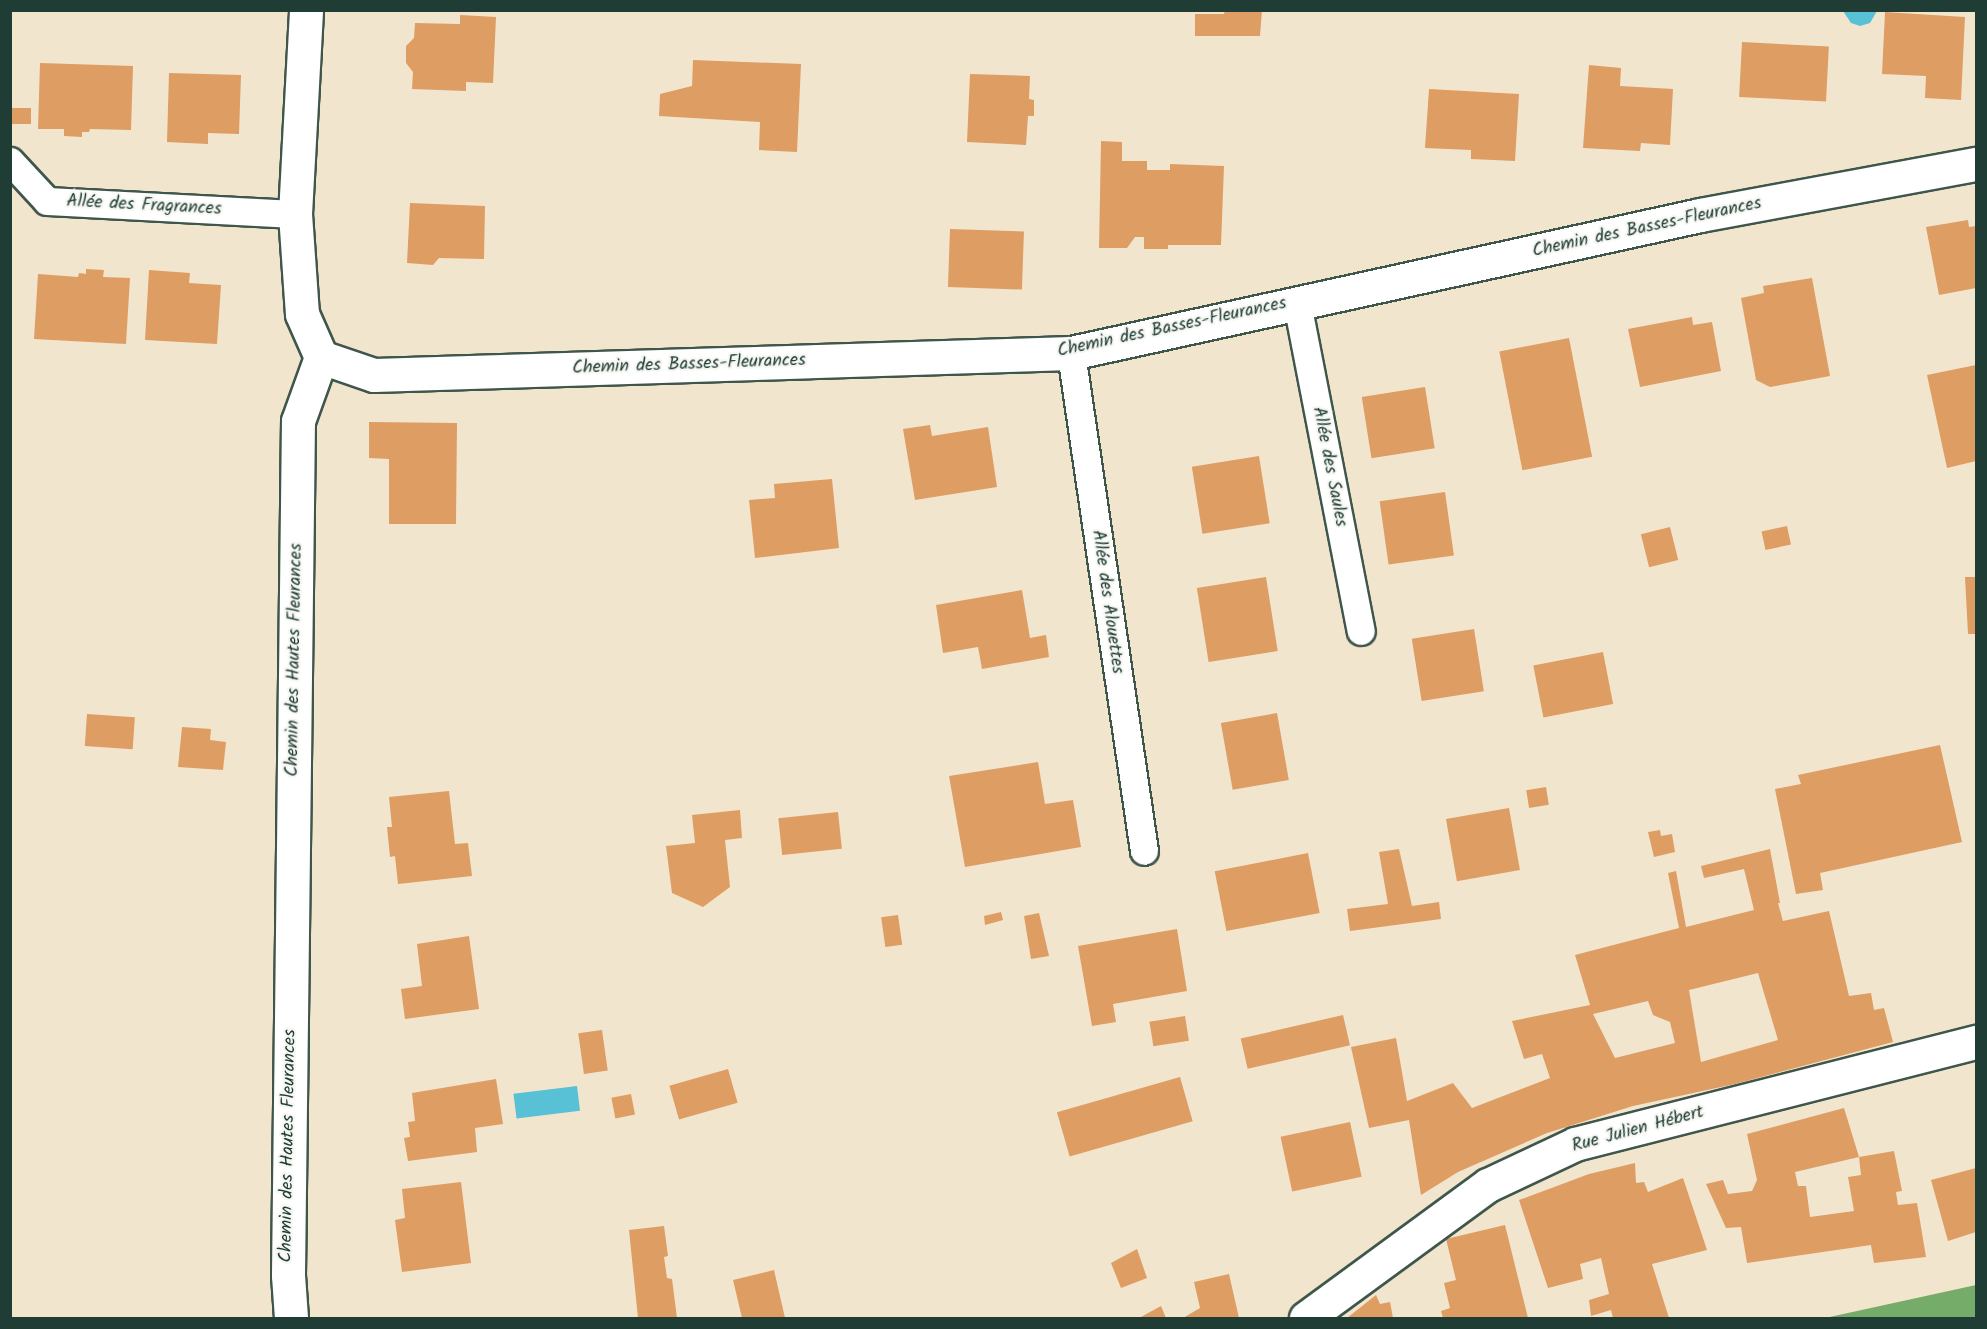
<!DOCTYPE html>
<html>
<head>
<meta charset="utf-8">
<style>
	body { margin:0 }
	#map { position:relative; width:1987px; height:1329px; overflow:hidden; background:#f2e5ce; font-family:Kalam,sans-serif }
	div>[style] { position:absolute }
	.forest>* { inset:0; background:#76ac69 }
	.water>* { inset:0; background:#59c1d5; transform-origin:0 0 }
	.building>* { inset:0; background:#de9d63; transform-origin:0 0 }
	.roads { filter:drop-shadow(2px 0 #3f564b) drop-shadow(-2px 0 #3f564b) drop-shadow(0 2px #3f564b) drop-shadow(0 -2px #3f564b) }
	.service>* { height:27px; margin:-13.5px; padding:0 13.5px; transform-origin:13.5px; border-radius:13.5px; background:#fff }
	.minor>* { height:33px; margin:-16.5px; padding:0 16.5px; transform-origin:16.5px; border-radius:16.5px; background:#fff }
	.tertiary>* { height:33px; margin:-16.5px; padding:0 16.5px; transform-origin:16.5px; border-radius:16.5px; background:#fff }
	span { translate:-50% -50%; white-space:nowrap; text-align:center; line-height:1.15; -webkit-text-stroke:4.5px #f6f6f2; paint-order:stroke }
	.street-label { font-size:18px; color:#1f3d34 }
	.frame { position:absolute; inset:0; border:12px solid #1f3d34; pointer-events:none }
</style>
</head>
<body>
<div id="map">
	<div class="forest">
		<div style="clip-path:polygon(1976px 1285px,1976px 1318px,1825px 1318px)"></div>
	</div>
	<div class="water">
		<div style="clip-path:polygon(1843px 11px,1843px 10px,1877px 11px,1870px 23px,1860px 26px,1851px 23px)"></div>
		<div style="left:577px;top:1086px;width:25px;height:64px;rotate:83deg"></div>
	</div>
	<div class="building">
		<div style="clip-path:polygon(1225px 10px,1262px 10px,1260px 36px,1195px 36px,1195px 14px,1224px 14px)"></div>
		<div style="clip-path:polygon(1885px 12px,1965px 17px,1961px 100px,1925px 98px,1926px 76px,1882px 74px)"></div>
		<div style="clip-path:polygon(460px 15px,496px 17px,493px 83px,466px 82px,466px 91px,412px 89px,413px 72px,406px 63px,406px 46px,414px 38px,415px 23px,460px 24px)"></div>
		<div style="left:1742px;top:42px;width:87px;height:55px;rotate:3deg"></div>
		<div style="clip-path:polygon(693px 60px,801px 64px,797px 152px,759px 150px,760px 122px,659px 116px,660px 94px,692px 86px)"></div>
		<div style="clip-path:polygon(40px 63px,133px 66px,131px 130px,90px 129px,89px 132px,82px 132px,82px 137px,64px 136px,64px 129px,38px 129px)"></div>
		<div style="clip-path:polygon(1589px 65px,1621px 68px,1620px 86px,1673px 89px,1670px 145px,1641px 143px,1640px 151px,1583px 148px)"></div>
		<div style="clip-path:polygon(169px 73px,241px 75px,239px 134px,208px 133px,208px 144px,167px 142px)"></div>
		<div style="clip-path:polygon(970px 74px,1030px 76px,1029px 99px,1034px 100px,1034px 116px,1028px 116px,1026px 145px,967px 142px)"></div>
		<div style="clip-path:polygon(1429px 89px,1519px 94px,1515px 161px,1471px 159px,1471px 150px,1425px 148px)"></div>
		<div style="left:31px;top:108px;width:16px;height:21px;rotate:90deg"></div>
		<div style="clip-path:polygon(1101px 141px,1122px 142px,1122px 161px,1147px 161px,1147px 170px,1170px 170px,1170px 164px,1224px 166px,1221px 245px,1168px 245px,1168px 249px,1144px 249px,1144px 237px,1135px 237px,1127px 248px,1099px 248px)"></div>
		<div style="clip-path:polygon(410px 203px,485px 206px,484px 259px,439px 258px,433px 265px,407px 263px)"></div>
		<div style="clip-path:polygon(1968px 220px,1969px 227px,1976px 226px,1976px 288px,1939px 295px,1926px 227px)"></div>
		<div style="left:950px;top:229px;width:74px;height:58px;rotate:2deg"></div>
		<div style="clip-path:polygon(86px 269px,104px 270px,103px 277px,130px 278px,126px 344px,34px 339px,38px 274px,78px 277px,79px 273px,86px 274px)"></div>
		<div style="clip-path:polygon(149px 270px,190px 273px,189px 283px,221px 285px,217px 344px,145px 340px)"></div>
		<div style="clip-path:polygon(1812px 278px,1830px 376px,1770px 387px,1756px 380px,1741px 298px,1764px 293px,1763px 286px)"></div>
		<div style="clip-path:polygon(1692px 317px,1693px 325px,1712px 322px,1721px 371px,1640px 387px,1628px 329px)"></div>
		<div style="left:1569px;top:338px;width:121px;height:71px;rotate:79deg"></div>
		<div style="clip-path:polygon(1976px 365px,1976px 461px,1947px 468px,1927px 375px)"></div>
		<div style="left:1425px;top:387px;width:62px;height:64px;rotate:81deg"></div>
		<div style="clip-path:polygon(369px 422px,457px 423px,456px 524px,389px 524px,389px 459px,369px 458px)"></div>
		<div style="clip-path:polygon(930px 425px,932px 436px,988px 427px,997px 487px,915px 500px,903px 429px)"></div>
		<div style="left:1259px;top:456px;width:68px;height:68px;rotate:81deg"></div>
		<div style="clip-path:polygon(832px 479px,839px 548px,755px 558px,749px 500px,775px 498px,774px 484px)"></div>
		<div style="left:1445px;top:492px;width:64px;height:66px;rotate:82deg"></div>
		<div style="left:1787px;top:526px;width:19px;height:26px;rotate:78deg"></div>
		<div style="left:1670px;top:527px;width:34px;height:30px;rotate:76deg"></div>
		<div style="left:1266px;top:577px;width:75px;height:70px;rotate:81deg"></div>
		<div style="clip-path:polygon(1965px 577px,1976px 577px,1976px 634px,1968px 634px)"></div>
		<div style="clip-path:polygon(1022px 590px,1030px 638px,1046px 635px,1049px 657px,982px 669px,978px 647px,943px 653px,936px 605px)"></div>
		<div style="left:1474px;top:629px;width:63px;height:63px;rotate:81deg"></div>
		<div style="left:1603px;top:652px;width:53px;height:71px;rotate:79deg"></div>
		<div style="left:1277px;top:713px;width:68px;height:57px;rotate:80deg"></div>
		<div style="left:87px;top:714px;width:48px;height:32px;rotate:4deg"></div>
		<div style="clip-path:polygon(182px 727px,211px 729px,210px 740px,226px 742px,223px 770px,178px 767px)"></div>
		<div style="clip-path:polygon(1940px 745px,1962px 842px,1820px 873px,1823px 890px,1796px 894px,1775px 789px,1801px 784px,1798px 775px)"></div>
		<div style="clip-path:polygon(1038px 762px,1045px 804px,1073px 800px,1081px 847px,965px 867px,949px 776px)"></div>
		<div style="left:1546px;top:787px;width:18px;height:20px;rotate:81deg"></div>
		<div style="clip-path:polygon(449px 791px,455px 844px,468px 843px,472px 876px,398px 884px,395px 856px,390px 857px,387px 827px,392px 827px,389px 797px)"></div>
		<div style="left:1509px;top:808px;width:63px;height:64px;rotate:80deg"></div>
		<div style="clip-path:polygon(740px 810px,742px 838px,725px 840px,730px 887px,703px 907px,672px 893px,666px 846px,695px 843px,692px 815px)"></div>
		<div style="left:838px;top:812px;width:37px;height:60px;rotate:84deg"></div>
		<div style="clip-path:polygon(1660px 830px,1661px 836px,1672px 834px,1675px 852px,1654px 857px,1648px 832px)"></div>
		<div style="clip-path:polygon(1399px 849px,1412px 906px,1439px 902px,1441px 919px,1350px 931px,1347px 909px,1388px 904px,1379px 852px)"></div>
		<div style="clip-path:polygon(evenodd,1770px 849px,1780px 903px,1778px 903px,1783px 921px,1829px 911px,1849px 996px,1871px 993px,1874px 1010px,1884px 1008px,1893px 1042px,1735px 1084px,1633px 1106px,1547px 1133px,1458px 1172px,1421px 1195px,1409px 1120px,1369px 1128px,1351px 1047px,1396px 1038px,1407px 1101px,1453px 1083px,1472px 1108px,1550px 1078px,1542px 1054px,1524px 1059px,1512px 1021px,1590px 1005px,1575px 955px,1679px 928px,1668px 873px,1676px 871px,1686px 927px,1754px 910px,1744px 869px,1704px 878px,1701px 866px,1770px 849px,1758px 973px,1778px 1040px,1701px 1062px,1689px 990px,1758px 973px,1770px 849px,1648px 1001px,1653px 1015px,1670px 1022px,1675px 1043px,1615px 1058px,1593px 1014px,1648px 1001px)"></div>
		<div style="left:1308px;top:853px;width:61px;height:95px;rotate:79deg"></div>
		<div style="clip-path:polygon(1001px 912px,1003px 920px,985px 925px,984px 916px)"></div>
		<div style="clip-path:polygon(1039px 913px,1049px 956px,1031px 959px,1024px 916px)"></div>
		<div style="left:898px;top:915px;width:30px;height:17px;rotate:82deg"></div>
		<div style="clip-path:polygon(1177px 929px,1187px 991px,1113px 1004px,1116px 1022px,1092px 1026px,1078px 946px)"></div>
		<div style="clip-path:polygon(469px 936px,479px 1009px,405px 1019px,401px 989px,422px 986px,417px 944px)"></div>
		<div style="left:1343px;top:1015px;width:31px;height:105px;rotate:77deg"></div>
		<div style="left:1185px;top:1016px;width:25px;height:36px;rotate:81deg"></div>
		<div style="left:602px;top:1030px;width:41px;height:24px;rotate:82deg"></div>
		<div style="left:728px;top:1069px;width:35px;height:61px;rotate:74deg"></div>
		<div style="left:1180px;top:1077px;width:46px;height:128px;rotate:74deg"></div>
		<div style="clip-path:polygon(496px 1079px,503px 1124px,475px 1128px,477px 1152px,408px 1161px,404px 1138px,410px 1137px,408px 1122px,415px 1121px,412px 1093px)"></div>
		<div style="left:631px;top:1094px;width:21px;height:20px;rotate:79deg"></div>
		<div style="clip-path:polygon(evenodd,1844px 1108px,1859px 1157px,1894px 1151px,1902px 1191px,1896px 1192px,1898px 1205px,1917px 1203px,1926px 1257px,1874px 1263px,1871px 1245px,1747px 1263px,1741px 1227px,1726px 1228px,1706px 1184px,1723px 1180px,1728px 1194px,1752px 1191px,1757px 1180px,1747px 1134px,1844px 1108px,1859px 1157px,1861px 1175px,1848px 1177px,1854px 1211px,1810px 1217px,1806px 1186px,1798px 1186px,1795px 1172px,1859px 1157px)"></div>
		<div style="left:1350px;top:1122px;width:56px;height:71px;rotate:78deg"></div>
		<div style="clip-path:polygon(1635px 1163px,1636px 1183px,1644px 1182px,1648px 1192px,1683px 1178px,1707px 1250px,1652px 1264px,1669px 1318px,1613px 1318px,1611px 1310px,1591px 1316px,1589px 1300px,1609px 1294px,1601px 1258px,1580px 1264px,1583px 1279px,1548px 1288px,1519px 1200px,1589px 1174px)"></div>
		<div style="clip-path:polygon(1976px 1168px,1976px 1232px,1948px 1241px,1931px 1180px)"></div>
		<div style="clip-path:polygon(461px 1182px,471px 1263px,402px 1272px,395px 1220px,405px 1218px,402px 1189px)"></div>
		<div style="clip-path:polygon(1505px 1225px,1528px 1318px,1443px 1318px,1441px 1311px,1450px 1308px,1444px 1283px,1456px 1280px,1446px 1239px)"></div>
		<div style="clip-path:polygon(664px 1226px,668px 1256px,664px 1257px,667px 1278px,672px 1279px,677px 1318px,638px 1318px,629px 1230px)"></div>
		<div style="clip-path:polygon(1137px 1249px,1147px 1278px,1121px 1288px,1111px 1263px)"></div>
		<div style="clip-path:polygon(774px 1270px,785px 1318px,742px 1318px,733px 1280px)"></div>
		<div style="clip-path:polygon(1229px 1274px,1239px 1318px,1183px 1318px,1200px 1308px,1194px 1282px)"></div>
		<div style="clip-path:polygon(1376px 1295px,1380px 1304px,1390px 1302px,1393px 1318px,1347px 1318px)"></div>
		<div style="clip-path:polygon(1161px 1306px,1166px 1318px,1139px 1318px)"></div>
	</div>
	<div class="roads">
		<div class="service">
			<div style="left:10px;top:161px;width:54px;rotate:47.2deg"></div>
			<div style="left:47px;top:201px;width:248px;rotate:3deg"></div>
			<div style="left:1297px;top:303px;width:334px;rotate:79deg"></div>
			<div style="left:1071px;top:353px;width:503px;rotate:81.66deg"></div>
		</div>
		<div class="minor">
			<div style="left:321px;top:357px;width:56px;rotate:18.8deg"></div>
			<div style="left:374px;top:375px;width:697px;rotate:-1.81deg"></div>
			<div style="left:1071px;top:353px;width:644px;rotate:-12.37deg"></div>
			<div style="left:1700px;top:215px;width:281px;rotate:-10.5deg"></div>
			<div style="left:291px;top:1318px;width:43px;rotate:-94deg"></div>
			<div style="left:288px;top:1275px;width:854px;rotate:-89.33deg"></div>
			<div style="left:298px;top:421px;width:68px;rotate:-70.2deg"></div>
			<div style="left:321px;top:357px;width:47px;rotate:-113.8deg"></div>
			<div style="left:302px;top:314px;width:100px;rotate:-94deg"></div>
			<div style="left:295px;top:214px;width:204px;rotate:-86.9deg"></div>
		</div>
		<div class="tertiary">
			<div style="left:1306px;top:1318px;width:225px;rotate:-36.2deg"></div>
			<div style="left:1488px;top:1185px;width:96px;rotate:-25.2deg"></div>
			<div style="left:1575px;top:1144px;width:414px;rotate:-14.3deg"></div>
		</div>
	</div>
	<div class="street-label">
		<span style="left:144px;top:206px;rotate:3deg">Allée des Fragrances</span>
		<span style="left:1647px;top:228px;rotate:-12deg">Chemin des Basses-Fleurances</span>
		<span style="left:1172px;top:328px;rotate:-12deg">Chemin des Basses-Fleurances</span>
		<span style="left:689px;top:365px;rotate:-2deg">Chemin des Basses-Fleurances</span>
		<span style="left:1329px;top:467px;rotate:79deg">Allée des Saules</span>
		<span style="left:1107px;top:602px;rotate:82deg">Allée des Alouettes</span>
		<span style="left:295px;top:660px;rotate:-89deg">Chemin des Hautes Fleurances</span>
		<span style="left:1638px;top:1130px;rotate:-15deg">Rue Julien Hébert</span>
		<span style="left:289px;top:1146px;rotate:-89deg">Chemin des Hautes Fleurances</span>
	</div>
	<div class="frame"></div>
</div>
</body>
</html>
